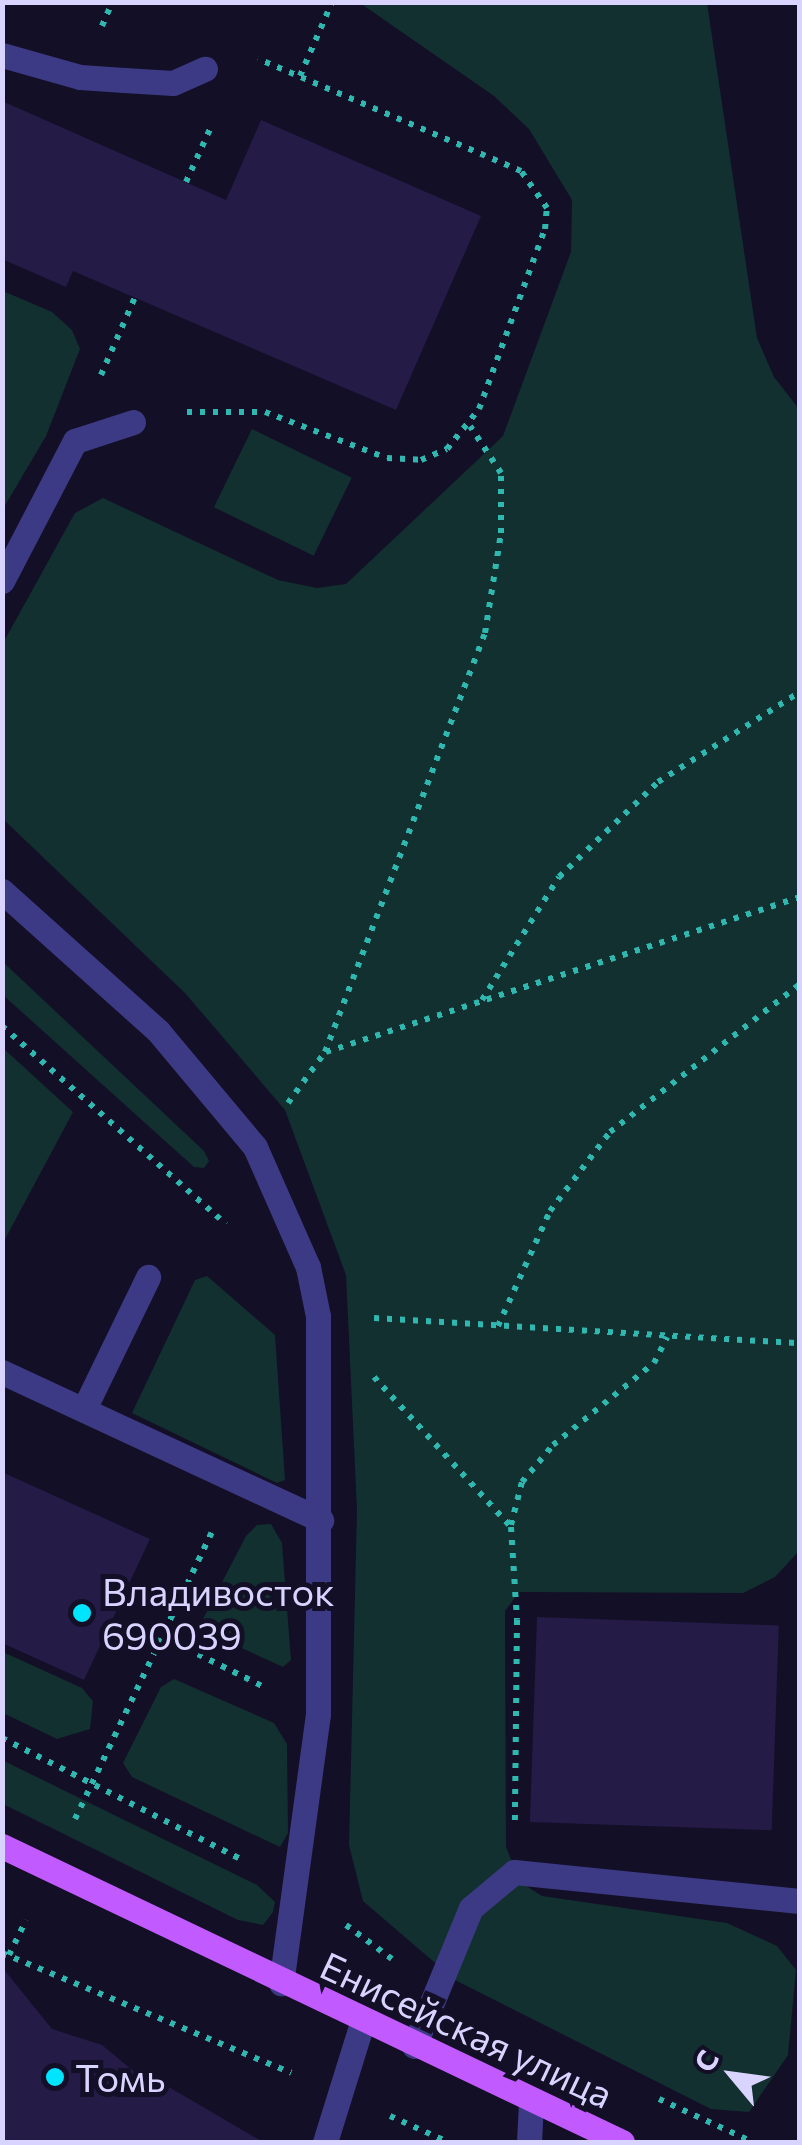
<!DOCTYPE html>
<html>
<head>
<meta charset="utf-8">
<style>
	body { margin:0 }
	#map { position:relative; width:802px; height:2145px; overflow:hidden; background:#130f26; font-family:Commissioner,sans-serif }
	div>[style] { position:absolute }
	.green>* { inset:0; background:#12302f; transform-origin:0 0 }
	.building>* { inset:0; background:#241b47; transform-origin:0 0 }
	.path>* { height:6px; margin-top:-3px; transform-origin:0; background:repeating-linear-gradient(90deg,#2fb8b0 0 5px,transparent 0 13px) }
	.minor>* { height:25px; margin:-12.5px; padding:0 12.5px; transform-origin:12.5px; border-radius:12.5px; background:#3d3a85 }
	.major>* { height:25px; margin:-12.5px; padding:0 12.5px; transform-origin:12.5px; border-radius:12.5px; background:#c25bff }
	.dots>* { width:28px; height:28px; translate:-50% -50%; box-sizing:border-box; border:5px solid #130f26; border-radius:50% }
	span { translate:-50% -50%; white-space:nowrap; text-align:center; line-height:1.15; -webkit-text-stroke:10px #130f26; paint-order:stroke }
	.poi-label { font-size:38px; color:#d9d4ff }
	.left { translate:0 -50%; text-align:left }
	.street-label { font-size:38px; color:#d9d4ff }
	.frame { position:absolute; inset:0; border:5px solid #d9d4ff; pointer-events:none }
	.north { position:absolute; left:682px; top:2025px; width:100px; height:100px; -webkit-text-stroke:8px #130f26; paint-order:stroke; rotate:299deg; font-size:28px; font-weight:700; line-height:40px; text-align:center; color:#d9d4ff }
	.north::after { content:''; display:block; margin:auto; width:35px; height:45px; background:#d9d4ff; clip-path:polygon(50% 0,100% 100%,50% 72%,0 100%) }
</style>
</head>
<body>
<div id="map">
	<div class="green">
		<div style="clip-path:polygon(360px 3px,707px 3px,757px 338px,774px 377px,799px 409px,799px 1551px,775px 1577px,743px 1593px,519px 1592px,505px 1611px,506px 1847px,520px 1882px,542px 1896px,727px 1923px,777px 1946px,796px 1970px,788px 2055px,749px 2112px,711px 2109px,455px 1980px,363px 1901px,349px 1845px,357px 1510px,346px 1275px,285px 1110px,185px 993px,3px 819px,3px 643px,75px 513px,103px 498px,278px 580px,317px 588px,346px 584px,503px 436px,571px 252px,572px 200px,529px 129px,494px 96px)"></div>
		<div style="clip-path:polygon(3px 291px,52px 312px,72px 330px,80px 349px,46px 436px,3px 509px)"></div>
		<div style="left:252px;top:429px;width:111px;height:87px;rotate:26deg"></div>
		<div style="clip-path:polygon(3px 962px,204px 1151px,209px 1161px,204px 1168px,194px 1167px,3px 995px)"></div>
		<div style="clip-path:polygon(3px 1048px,73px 1112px,3px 1243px)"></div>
		<div style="clip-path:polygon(207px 1276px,275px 1335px,285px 1480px,277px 1483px,132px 1413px,195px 1280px)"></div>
		<div style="clip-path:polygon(271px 1524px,282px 1543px,291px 1660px,283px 1667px,207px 1632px,202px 1621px,246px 1536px,257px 1525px)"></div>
		<div style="clip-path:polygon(3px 1652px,82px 1688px,93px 1701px,90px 1729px,57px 1739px,3px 1713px)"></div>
		<div style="clip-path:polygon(174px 1679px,274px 1723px,287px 1744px,288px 1833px,280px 1847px,132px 1777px,123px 1763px,161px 1687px)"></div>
		<div style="clip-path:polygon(2px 1760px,257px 1885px,275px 1902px,273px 1912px,263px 1925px,238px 1920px,3px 1804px)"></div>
	</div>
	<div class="building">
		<div style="clip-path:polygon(2px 101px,226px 200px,261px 120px,481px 216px,396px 410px,73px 271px,66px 287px,2px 259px)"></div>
		<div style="clip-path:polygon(2px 1472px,150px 1539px,84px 1680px,2px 1643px)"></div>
		<div style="left:537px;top:1617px;width:242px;height:205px;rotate:2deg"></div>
		<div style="clip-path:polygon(2px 1967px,52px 2029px,102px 2045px,143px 2079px,150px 2076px,263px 2142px,2px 2142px)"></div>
	</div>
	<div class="path">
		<div style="left:102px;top:26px;width:26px;rotate:-67deg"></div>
		<div style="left:300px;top:76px;width:81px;rotate:-66.6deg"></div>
		<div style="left:186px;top:182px;width:60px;rotate:-65.6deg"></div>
		<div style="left:101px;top:375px;width:85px;rotate:-66.4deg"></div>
		<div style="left:187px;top:412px;width:78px"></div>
		<div style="left:265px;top:412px;width:130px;rotate:20.7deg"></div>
		<div style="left:387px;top:458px;width:34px;rotate:3deg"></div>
		<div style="left:421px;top:460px;width:28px;rotate:-23deg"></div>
		<div style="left:447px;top:449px;width:51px;rotate:-51.3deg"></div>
		<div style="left:479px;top:409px;width:192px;rotate:-69.9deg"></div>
		<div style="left:545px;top:229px;width:21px;rotate:-85deg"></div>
		<div style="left:547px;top:208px;width:45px;rotate:-125.1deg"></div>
		<div style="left:521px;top:171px;width:286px;rotate:-156.9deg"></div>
		<div style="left:482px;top:1000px;width:145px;rotate:-58deg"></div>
		<div style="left:559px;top:877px;width:137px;rotate:-43.8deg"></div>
		<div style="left:658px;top:782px;width:168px;rotate:-32.4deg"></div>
		<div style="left:2px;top:1026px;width:299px;rotate:41.5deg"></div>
		<div style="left:326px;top:1052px;width:499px;rotate:-18.1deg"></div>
		<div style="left:288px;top:1103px;width:63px;rotate:-54deg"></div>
		<div style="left:325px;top:1052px;width:449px;rotate:-69.1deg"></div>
		<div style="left:485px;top:633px;width:101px;rotate:-80.9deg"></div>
		<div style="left:501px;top:533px;width:60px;rotate:-90deg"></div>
		<div style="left:501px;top:473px;width:56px;rotate:-123.4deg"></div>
		<div style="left:374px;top:1318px;width:427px;rotate:3.4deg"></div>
		<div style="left:498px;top:1326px;width:126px;rotate:-65.7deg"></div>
		<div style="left:550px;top:1211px;width:99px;rotate:-52.8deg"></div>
		<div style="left:610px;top:1132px;width:241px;rotate:-37.9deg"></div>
		<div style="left:374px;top:1377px;width:203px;rotate:47.6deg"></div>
		<div style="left:511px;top:1527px;width:93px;rotate:86.3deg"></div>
		<div style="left:517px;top:1620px;width:200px;rotate:90.6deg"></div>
		<div style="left:511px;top:1525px;width:44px;rotate:-75.7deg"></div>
		<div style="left:522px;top:1482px;width:48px;rotate:-50deg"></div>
		<div style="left:553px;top:1445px;width:130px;rotate:-39.1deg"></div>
		<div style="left:654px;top:1363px;width:29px;rotate:-63deg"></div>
		<div style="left:163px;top:1637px;width:113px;rotate:26.3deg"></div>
		<div style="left:2px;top:1738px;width:269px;rotate:26.9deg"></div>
		<div style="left:75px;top:1819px;width:322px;rotate:-64.5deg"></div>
		<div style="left:346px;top:1925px;width:57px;rotate:36.5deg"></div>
		<div style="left:2px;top:1953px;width:313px;rotate:22.5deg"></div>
		<div style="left:9px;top:1955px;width:39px;rotate:-64deg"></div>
		<div style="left:659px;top:2099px;width:103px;rotate:24.6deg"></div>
		<div style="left:390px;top:2116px;width:64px;rotate:24.1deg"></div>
	</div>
	<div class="minor">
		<div style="left:2px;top:55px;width:81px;rotate:15.8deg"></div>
		<div style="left:80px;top:77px;width:44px;rotate:3.9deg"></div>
		<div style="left:124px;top:80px;width:49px;rotate:3.5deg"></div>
		<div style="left:173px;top:83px;width:35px;rotate:-24deg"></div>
		<div style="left:2px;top:581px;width:158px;rotate:-62.5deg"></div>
		<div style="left:75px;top:441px;width:61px;rotate:-18.1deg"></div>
		<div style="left:2px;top:891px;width:210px;rotate:41.9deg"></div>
		<div style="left:158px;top:1031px;width:151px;rotate:50.1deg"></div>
		<div style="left:255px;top:1147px;width:131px;rotate:66.2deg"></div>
		<div style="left:308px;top:1267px;width:50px;rotate:78.5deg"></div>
		<div style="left:318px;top:1316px;width:398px;rotate:90deg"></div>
		<div style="left:318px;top:1714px;width:272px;rotate:97.8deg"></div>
		<div style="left:2px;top:1372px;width:352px;rotate:24.9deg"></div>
		<div style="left:84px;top:1409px;width:147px;rotate:-64.1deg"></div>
		<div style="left:414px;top:2046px;width:149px;rotate:-67.6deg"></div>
		<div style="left:471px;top:1908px;width:56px;rotate:-39.9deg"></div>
		<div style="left:514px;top:1872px;width:287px;rotate:5.8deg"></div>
		<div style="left:325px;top:2142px;width:128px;rotate:-72.7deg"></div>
		<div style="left:529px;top:2142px;width:40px;rotate:-87.1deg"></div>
	</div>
	<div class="major">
		<div style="left:2px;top:1846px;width:687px;rotate:25.52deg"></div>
	</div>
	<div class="dots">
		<div style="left:82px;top:1613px;background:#00e5ff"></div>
		<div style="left:55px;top:2077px;background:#00e5ff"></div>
	</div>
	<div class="poi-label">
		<span class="left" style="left:102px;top:1613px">Владивосток<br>690039</span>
		<span class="left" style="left:75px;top:2077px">Томь</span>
	</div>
	<div class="street-label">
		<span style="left:467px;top:2029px;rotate:25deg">Енисейская улица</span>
	</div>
	<div class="frame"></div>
	<div class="north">С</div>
</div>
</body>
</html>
